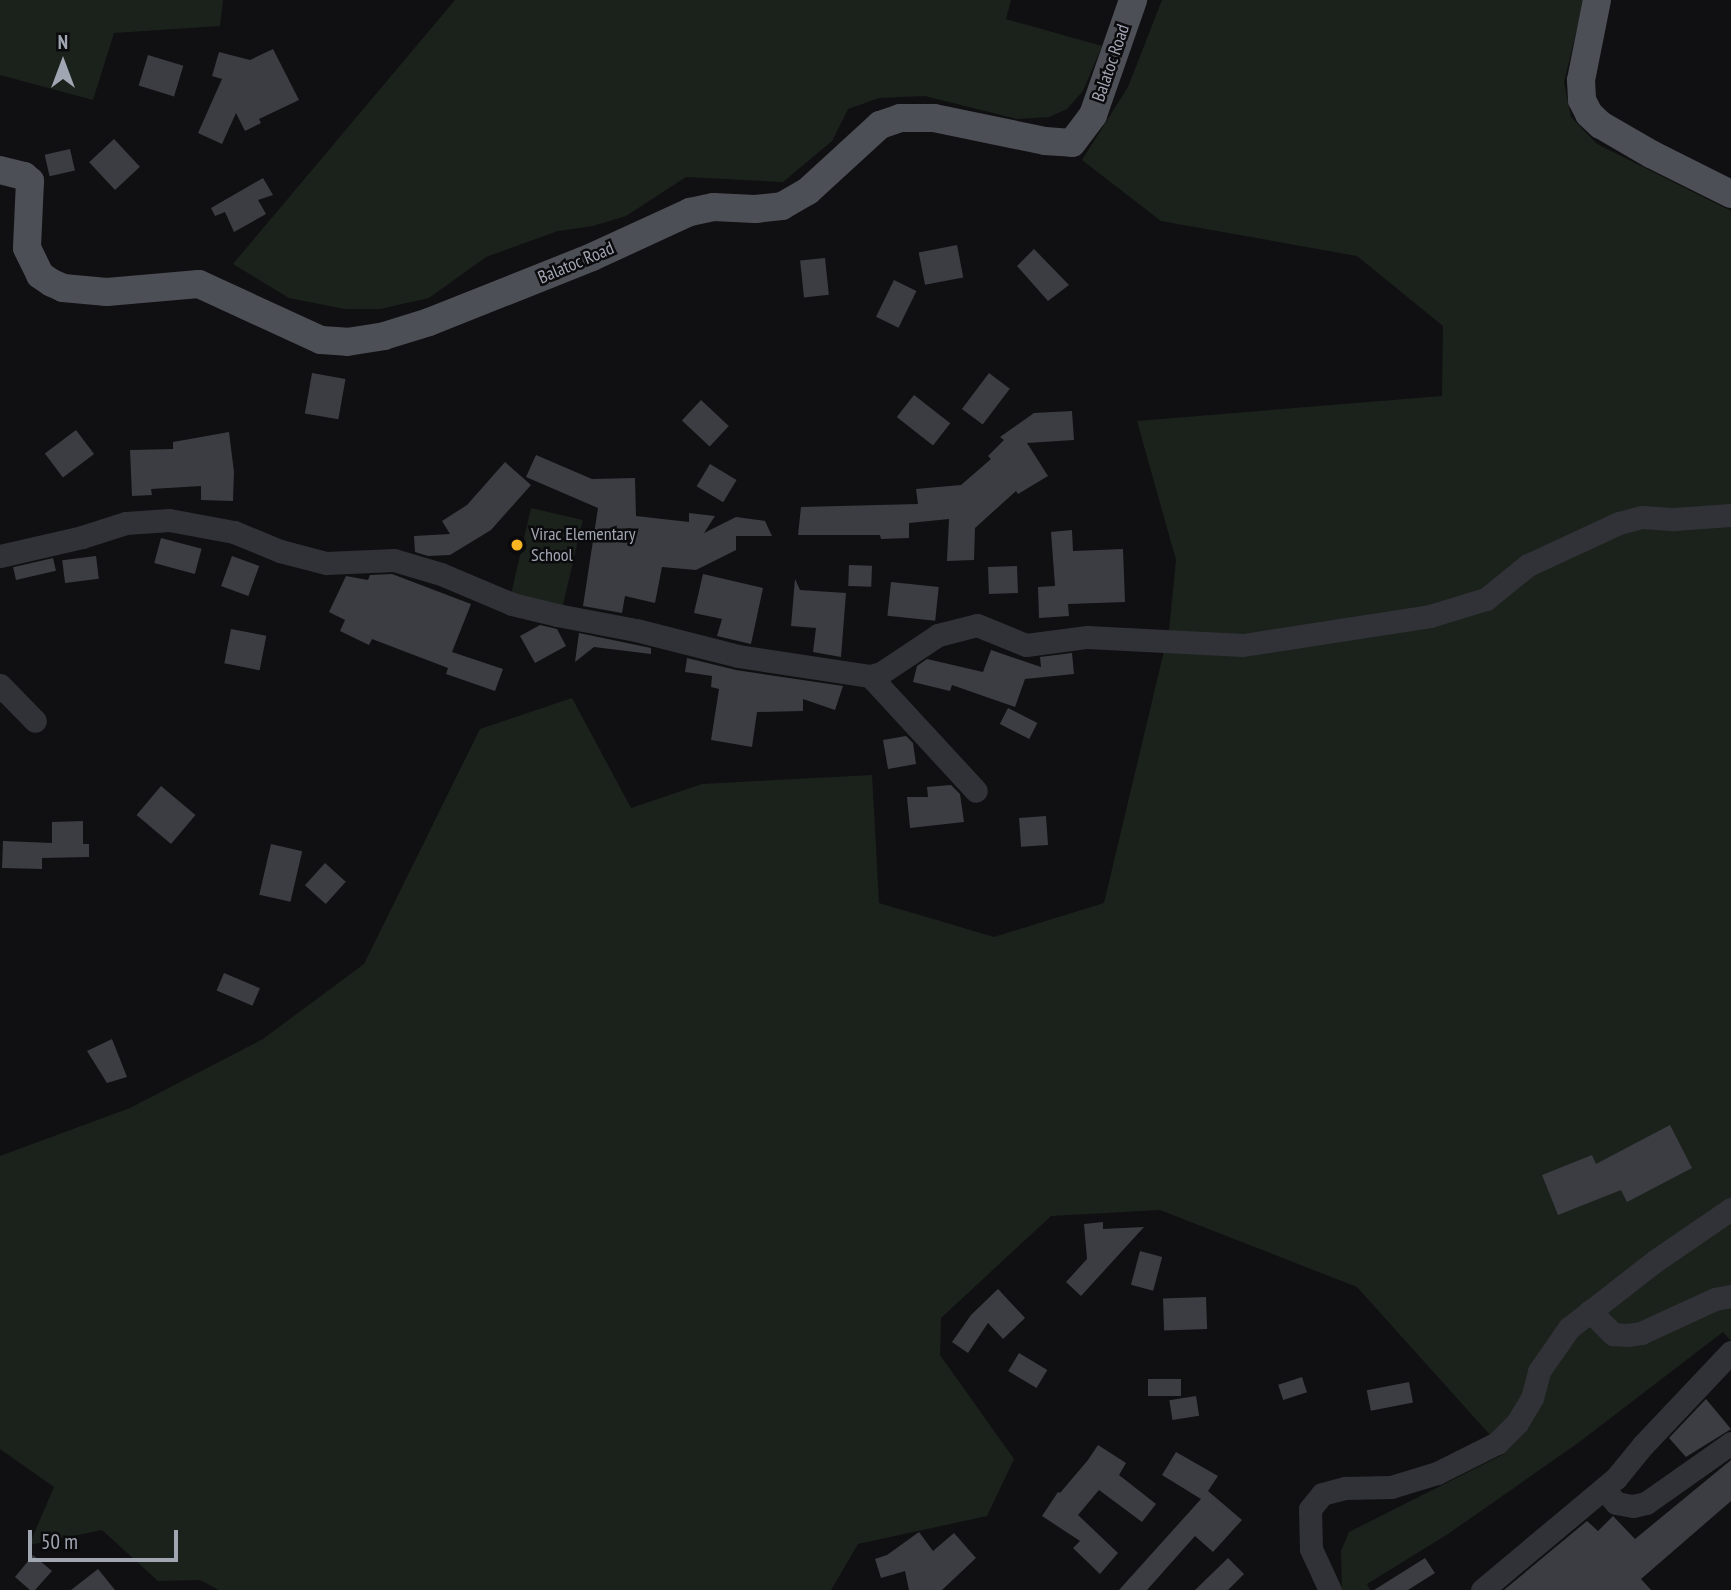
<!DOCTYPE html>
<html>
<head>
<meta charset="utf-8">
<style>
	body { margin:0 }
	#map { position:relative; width:1731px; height:1590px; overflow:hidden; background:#101012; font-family:"PT Sans Narrow",sans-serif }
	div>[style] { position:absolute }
	.green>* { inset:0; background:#1b221c; transform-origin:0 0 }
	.building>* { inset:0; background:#3c3d42; transform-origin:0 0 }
	.minor>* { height:23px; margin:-11.5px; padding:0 11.5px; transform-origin:11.5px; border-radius:11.5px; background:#313237 }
	.major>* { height:28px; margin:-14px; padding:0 14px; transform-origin:14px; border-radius:14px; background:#4d4f56 }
	.dots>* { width:19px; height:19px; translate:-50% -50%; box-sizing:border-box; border:4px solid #0b0b0d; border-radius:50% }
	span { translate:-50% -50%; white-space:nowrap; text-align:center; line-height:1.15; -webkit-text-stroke:5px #0b0b0d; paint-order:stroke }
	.street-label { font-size:18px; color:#a1a6b3 }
	.poi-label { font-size:18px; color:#a1a6b3 }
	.left { translate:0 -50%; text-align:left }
	.north { position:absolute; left:28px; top:28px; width:70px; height:70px; -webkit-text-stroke:5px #0b0b0d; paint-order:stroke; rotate:0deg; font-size:19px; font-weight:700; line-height:28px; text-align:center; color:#a1a6b3 }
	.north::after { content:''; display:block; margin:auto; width:24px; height:32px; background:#a1a6b3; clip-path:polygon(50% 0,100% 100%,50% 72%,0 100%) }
	.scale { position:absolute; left:28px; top:1530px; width:150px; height:32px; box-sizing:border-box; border:4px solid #a1a6b3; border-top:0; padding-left:9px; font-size:21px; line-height:24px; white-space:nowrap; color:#a1a6b3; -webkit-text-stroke:5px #0b0b0d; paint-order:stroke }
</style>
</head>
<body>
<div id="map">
	<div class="green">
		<div style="clip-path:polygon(0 0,223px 0,220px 26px,114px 33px,93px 100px,0 75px)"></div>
		<div style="clip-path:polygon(455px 0,1011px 0,1006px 19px,1102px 46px,1083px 91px,1067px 109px,1049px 117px,1017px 119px,925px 96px,879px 98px,848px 109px,832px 141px,783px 182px,686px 177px,626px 216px,593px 226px,558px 231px,486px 257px,429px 298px,380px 309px,345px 309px,289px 298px,233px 264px)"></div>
		<div style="clip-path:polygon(1162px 0,1584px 0,1564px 82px,1571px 117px,1597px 144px,1731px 211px,1731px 1341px,1723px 1332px,1578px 1443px,1448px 1534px,1367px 1584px,1370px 1590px,1342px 1590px,1341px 1551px,1349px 1532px,1504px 1454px,1491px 1436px,1357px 1287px,1160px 1210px,1051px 1216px,941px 1318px,940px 1355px,1014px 1459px,987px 1516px,858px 1544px,831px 1590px,219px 1590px,200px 1580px,158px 1581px,102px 1530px,29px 1545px,54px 1487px,0 1449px,0 1156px,130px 1108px,263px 1039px,364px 964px,480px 729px,572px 698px,631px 808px,702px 784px,872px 775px,879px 903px,994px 937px,1104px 903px,1169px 630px,1176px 560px,1137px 421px,1442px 396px,1443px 326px,1357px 256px,1161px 221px,1082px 160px,1128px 87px)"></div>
		<div style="left:531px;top:508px;width:53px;height:89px;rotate:13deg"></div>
	</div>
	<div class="building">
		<div style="clip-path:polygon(273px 49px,299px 100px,259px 119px,261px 123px,245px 131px,236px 113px,222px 144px,198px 133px,222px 79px,212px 76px,219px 52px,250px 60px)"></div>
		<div style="left:148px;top:55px;width:37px;height:32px;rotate:17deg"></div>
		<div style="left:114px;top:139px;width:38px;height:34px;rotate:47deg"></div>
		<div style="left:70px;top:149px;width:22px;height:26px;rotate:77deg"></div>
		<div style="clip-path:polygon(263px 178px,273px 195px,258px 200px,266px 214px,234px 232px,225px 212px,215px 216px,211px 208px)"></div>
		<div style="left:957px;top:245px;width:33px;height:39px;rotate:79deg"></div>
		<div style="clip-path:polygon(1034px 249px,1069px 285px,1048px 301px,1017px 266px)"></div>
		<div style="left:825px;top:258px;width:37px;height:25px;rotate:84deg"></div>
		<div style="left:894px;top:280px;width:25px;height:41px;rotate:26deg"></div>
		<div style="left:312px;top:373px;width:34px;height:41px;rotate:10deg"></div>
		<div style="left:989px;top:373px;width:26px;height:45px;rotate:37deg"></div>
		<div style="left:914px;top:395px;width:46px;height:28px;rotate:38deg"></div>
		<div style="left:701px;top:400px;width:38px;height:28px;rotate:43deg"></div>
		<div style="clip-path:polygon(1072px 411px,1074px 440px,1027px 443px,1048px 476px,1018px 494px,1016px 491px,975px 528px,974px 560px,947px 561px,949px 519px,909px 523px,909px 538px,881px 539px,880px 535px,798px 535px,801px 507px,918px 504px,916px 489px,961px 485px,991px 459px,988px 456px,1004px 440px,1000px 437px,1034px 413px)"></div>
		<div style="left:76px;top:430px;width:30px;height:39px;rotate:53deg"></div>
		<div style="clip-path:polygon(229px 432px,234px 472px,233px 501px,201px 500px,201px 486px,151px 489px,152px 495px,132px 496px,130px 450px,173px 449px,173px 442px)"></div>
		<div style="clip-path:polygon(536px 455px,592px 479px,635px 478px,636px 516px,689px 522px,689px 513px,715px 516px,704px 533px,736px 517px,765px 521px,772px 536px,736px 536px,736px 550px,696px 570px,662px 567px,655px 603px,625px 596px,622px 613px,583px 606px,598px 508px,526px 477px)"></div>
		<div style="clip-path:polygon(505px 462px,531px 485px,491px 530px,450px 555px,428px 556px,415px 552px,414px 536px,450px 534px,442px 521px,467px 505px)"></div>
		<div style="left:710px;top:464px;width:31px;height:26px;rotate:31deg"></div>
		<div style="clip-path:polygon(1072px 530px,1073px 551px,1123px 549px,1125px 602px,1068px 604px,1069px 616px,1039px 618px,1038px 587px,1055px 586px,1051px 532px)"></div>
		<div style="left:161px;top:538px;width:42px;height:26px;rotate:15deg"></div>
		<div style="left:96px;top:556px;width:23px;height:34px;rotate:83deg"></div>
		<div style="left:232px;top:556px;width:29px;height:32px;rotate:20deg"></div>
		<div style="left:53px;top:558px;width:13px;height:41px;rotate:77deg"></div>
		<div style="left:849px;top:565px;width:23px;height:21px;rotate:2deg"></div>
		<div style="left:1017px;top:566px;width:27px;height:29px;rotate:88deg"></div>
		<div style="clip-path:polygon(392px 574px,471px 604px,452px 652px,503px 669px,495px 691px,446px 674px,448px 668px,372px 639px,369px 645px,340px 631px,345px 620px,329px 612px,346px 576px,368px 580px,370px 575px)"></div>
		<div style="clip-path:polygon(703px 574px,763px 588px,751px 644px,717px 636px,722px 619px,694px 613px)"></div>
		<div style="clip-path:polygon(795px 579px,800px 590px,846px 593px,841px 657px,813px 652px,816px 628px,791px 626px)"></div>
		<div style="left:891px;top:582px;width:48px;height:34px;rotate:6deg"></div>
		<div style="clip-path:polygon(540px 625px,557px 629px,566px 646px,535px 663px,520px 636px)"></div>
		<div style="left:231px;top:629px;width:36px;height:35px;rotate:11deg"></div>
		<div style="clip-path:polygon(579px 633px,651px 648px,651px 654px,594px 647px,575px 662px)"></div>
		<div style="clip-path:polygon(991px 650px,1041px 667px,1040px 657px,1072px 653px,1074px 674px,1025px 679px,1015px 707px,952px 685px,950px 691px,913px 682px,917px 666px,927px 659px,983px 672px)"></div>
		<div style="clip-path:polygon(687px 658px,736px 670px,843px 686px,835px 710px,803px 699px,803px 711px,757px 712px,752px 747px,711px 740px,719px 689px,711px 687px,712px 676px,685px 672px)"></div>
		<div style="left:1008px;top:708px;width:33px;height:18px;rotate:27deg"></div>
		<div style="clip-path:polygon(906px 736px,913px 743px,916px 764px,888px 769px,883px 740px)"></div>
		<div style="clip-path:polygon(951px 785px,960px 794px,964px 822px,910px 828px,907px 797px,928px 797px,927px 787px)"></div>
		<div style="left:161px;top:786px;width:45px;height:38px;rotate:40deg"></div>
		<div style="left:1046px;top:816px;width:29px;height:27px;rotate:86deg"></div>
		<div style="clip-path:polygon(83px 821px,83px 844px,89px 844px,89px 857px,42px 858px,42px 869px,2px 868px,3px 841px,52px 843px,52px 822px)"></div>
		<div style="left:271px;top:844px;width:32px;height:52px;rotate:13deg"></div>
		<div style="left:325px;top:863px;width:28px;height:30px;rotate:42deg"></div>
		<div style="left:224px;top:973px;width:39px;height:19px;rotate:23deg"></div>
		<div style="clip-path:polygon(112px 1039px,127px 1077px,107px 1083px,87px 1051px)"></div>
		<div style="clip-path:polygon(1670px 1125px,1692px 1168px,1627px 1202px,1621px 1190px,1558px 1215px,1542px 1175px,1592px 1155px,1596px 1164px)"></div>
		<div style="clip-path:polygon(1103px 1222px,1103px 1229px,1144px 1227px,1081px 1296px,1066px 1282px,1087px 1259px,1084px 1224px)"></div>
		<div style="left:1140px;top:1251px;width:23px;height:35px;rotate:15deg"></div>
		<div style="clip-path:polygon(998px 1289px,1025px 1318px,1003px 1339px,988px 1323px,968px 1353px,952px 1342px,971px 1315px)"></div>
		<div style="left:1206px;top:1297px;width:32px;height:43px;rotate:88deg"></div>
		<div style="left:1019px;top:1353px;width:33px;height:21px;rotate:31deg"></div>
		<div style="left:1302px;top:1377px;width:16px;height:25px;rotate:72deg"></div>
		<div style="left:1148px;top:1379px;width:33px;height:17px"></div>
		<div style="left:1409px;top:1382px;width:21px;height:43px;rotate:79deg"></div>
		<div style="left:1196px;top:1396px;width:20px;height:27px;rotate:81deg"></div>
		<div style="clip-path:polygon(1706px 1399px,1731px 1429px,1686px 1457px,1669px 1438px)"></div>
		<div style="clip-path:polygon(1098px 1445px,1126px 1463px,1119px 1475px,1156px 1504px,1142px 1522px,1099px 1490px,1078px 1515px,1118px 1553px,1100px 1574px,1073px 1548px,1080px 1541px,1042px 1516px,1058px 1492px,1060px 1493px,1088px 1460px)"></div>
		<div style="clip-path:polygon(1176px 1452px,1218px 1476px,1208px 1491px,1242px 1520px,1213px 1552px,1195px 1536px,1147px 1590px,1119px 1590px,1201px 1499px,1162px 1475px)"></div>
		<div style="clip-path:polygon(1731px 1460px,1731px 1501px,1641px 1579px,1651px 1590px,1504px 1590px,1587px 1521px,1598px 1531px,1613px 1516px,1635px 1539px)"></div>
		<div style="clip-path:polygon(919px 1532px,933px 1551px,954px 1533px,976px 1558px,942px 1590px,909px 1590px,905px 1571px,881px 1578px,875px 1559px,887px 1555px)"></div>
		<div style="clip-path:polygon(33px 1555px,52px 1571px,35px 1590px,30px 1590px,15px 1577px)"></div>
		<div style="clip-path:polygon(1228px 1558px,1244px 1574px,1228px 1590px,1195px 1590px)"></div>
		<div style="clip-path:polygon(1425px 1558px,1435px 1573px,1408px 1590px,1374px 1590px)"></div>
		<div style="clip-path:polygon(98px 1569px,115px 1590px,71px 1590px)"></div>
	</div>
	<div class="minor">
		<div style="left:0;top:556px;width:84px;rotate:-13deg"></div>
		<div style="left:82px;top:537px;width:46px;rotate:-17.7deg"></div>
		<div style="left:126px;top:523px;width:43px;rotate:-4deg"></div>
		<div style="left:169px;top:520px;width:66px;rotate:10.5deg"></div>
		<div style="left:234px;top:532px;width:50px;rotate:22.4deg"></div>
		<div style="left:280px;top:551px;width:48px;rotate:14.6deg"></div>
		<div style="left:326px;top:563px;width:68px;rotate:-2.5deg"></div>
		<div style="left:394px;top:560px;width:49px;rotate:16.6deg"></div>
		<div style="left:441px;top:574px;width:77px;rotate:22.9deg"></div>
		<div style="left:512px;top:604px;width:46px;rotate:13.7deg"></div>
		<div style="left:557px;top:615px;width:80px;rotate:10.8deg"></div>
		<div style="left:636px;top:630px;width:105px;rotate:14.3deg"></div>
		<div style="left:738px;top:656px;width:134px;rotate:8.6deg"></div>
		<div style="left:870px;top:676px;width:11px;rotate:-15deg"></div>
		<div style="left:881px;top:673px;width:69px;rotate:-33.7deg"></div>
		<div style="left:938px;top:635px;width:40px;rotate:-14.4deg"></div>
		<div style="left:977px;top:625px;width:53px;rotate:22.2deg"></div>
		<div style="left:1026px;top:645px;width:62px;rotate:-7.5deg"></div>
		<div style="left:1087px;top:637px;width:156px;rotate:2.9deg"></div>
		<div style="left:1243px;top:645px;width:189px;rotate:-8.8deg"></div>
		<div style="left:1430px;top:616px;width:59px;rotate:-16.9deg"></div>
		<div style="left:1486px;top:599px;width:54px;rotate:-39deg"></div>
		<div style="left:1528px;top:565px;width:100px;rotate:-24.8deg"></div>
		<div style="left:1619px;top:523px;width:24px;rotate:-15deg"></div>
		<div style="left:1642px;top:517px;width:32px;rotate:4deg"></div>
		<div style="left:1674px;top:519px;width:57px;rotate:-4deg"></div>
		<div style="left:870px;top:676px;width:156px;rotate:47.3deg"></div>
		<div style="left:0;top:685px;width:50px;rotate:45.8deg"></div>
		<div style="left:1590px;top:1311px;width:33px;rotate:45deg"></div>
		<div style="left:1613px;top:1334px;width:14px;rotate:4deg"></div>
		<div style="left:1627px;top:1335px;width:14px;rotate:-8deg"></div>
		<div style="left:1641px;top:1333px;width:81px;rotate:-24.7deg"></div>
		<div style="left:1715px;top:1299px;width:16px;rotate:-11deg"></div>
		<div style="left:1604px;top:1489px;width:18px;rotate:49deg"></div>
		<div style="left:1616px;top:1503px;width:17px;rotate:10deg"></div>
		<div style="left:1633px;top:1506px;width:13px;rotate:-13deg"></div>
		<div style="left:1646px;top:1503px;width:104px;rotate:-35.2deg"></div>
		<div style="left:1330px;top:1590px;width:45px;rotate:-114.9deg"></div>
		<div style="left:1311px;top:1549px;width:40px;rotate:-91.4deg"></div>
		<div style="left:1310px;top:1509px;width:19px;rotate:-51deg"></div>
		<div style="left:1322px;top:1494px;width:24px;rotate:-15deg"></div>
		<div style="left:1345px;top:1488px;width:46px;rotate:-1.2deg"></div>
		<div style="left:1391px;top:1487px;width:48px;rotate:-16.9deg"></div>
		<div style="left:1437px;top:1473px;width:67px;rotate:-26.6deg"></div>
		<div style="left:1497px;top:1443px;width:28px;rotate:-45deg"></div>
		<div style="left:1517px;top:1423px;width:29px;rotate:-59deg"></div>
		<div style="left:1532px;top:1398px;width:28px;rotate:-75deg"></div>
		<div style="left:1539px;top:1371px;width:52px;rotate:-55.1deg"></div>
		<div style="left:1569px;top:1328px;width:109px;rotate:-37.9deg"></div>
		<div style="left:1655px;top:1261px;width:92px;rotate:-34.4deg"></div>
		<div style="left:1482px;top:1590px;width:175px;rotate:-39.9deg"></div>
		<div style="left:1616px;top:1478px;width:43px;rotate:-50.7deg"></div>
		<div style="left:1643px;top:1445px;width:128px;rotate:-46.6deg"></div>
	</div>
	<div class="major">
		<div style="left:1597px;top:0;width:82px;rotate:101.3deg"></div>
		<div style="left:1581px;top:80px;width:20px;rotate:87deg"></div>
		<div style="left:1582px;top:100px;width:16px;rotate:63deg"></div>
		<div style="left:1589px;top:114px;width:16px;rotate:43deg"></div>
		<div style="left:1601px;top:125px;width:58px;rotate:30.1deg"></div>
		<div style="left:1651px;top:154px;width:89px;rotate:26.6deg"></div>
		<div style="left:0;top:170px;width:25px;rotate:14deg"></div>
		<div style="left:24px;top:176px;width:8px;rotate:40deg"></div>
		<div style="left:30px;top:181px;width:67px;rotate:92.6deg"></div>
		<div style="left:27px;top:248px;width:30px;rotate:64deg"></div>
		<div style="left:40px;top:275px;width:14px;rotate:34deg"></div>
		<div style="left:52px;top:283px;width:12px;rotate:24deg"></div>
		<div style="left:63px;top:288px;width:44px;rotate:5.2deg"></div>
		<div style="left:107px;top:292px;width:92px;rotate:-5deg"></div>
		<div style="left:199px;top:284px;width:134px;rotate:24.7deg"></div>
		<div style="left:321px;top:340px;width:26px;rotate:4deg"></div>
		<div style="left:347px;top:342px;width:37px;rotate:-9deg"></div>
		<div style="left:384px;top:336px;width:47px;rotate:-17.3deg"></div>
		<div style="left:429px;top:322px;width:175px;rotate:-21.7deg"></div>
		<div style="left:592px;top:257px;width:108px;rotate:-24.7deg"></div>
		<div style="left:690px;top:212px;width:24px;rotate:-12deg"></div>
		<div style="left:713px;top:207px;width:42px;rotate:2.7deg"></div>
		<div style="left:755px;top:209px;width:27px;rotate:-6deg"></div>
		<div style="left:782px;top:206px;width:30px;rotate:-30deg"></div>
		<div style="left:808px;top:191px;width:98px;rotate:-42.5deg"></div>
		<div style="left:880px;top:125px;width:21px;rotate:-19deg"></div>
		<div style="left:900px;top:118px;width:34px"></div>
		<div style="left:934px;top:118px;width:113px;rotate:11.7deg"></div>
		<div style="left:1045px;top:141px;width:27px;rotate:4deg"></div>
		<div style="left:1072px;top:143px;width:35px;rotate:-53deg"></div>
		<div style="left:1093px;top:115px;width:122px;rotate:-70.8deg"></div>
	</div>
	<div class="dots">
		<div style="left:517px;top:545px;background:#f7b423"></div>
	</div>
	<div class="street-label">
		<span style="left:1111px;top:63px;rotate:-71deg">Balatoc Road</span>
		<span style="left:576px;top:263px;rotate:-23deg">Balatoc Road</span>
	</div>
	<div class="poi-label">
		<span class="left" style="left:531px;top:545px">Virac Elementary<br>School</span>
	</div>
	<div class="north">N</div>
	<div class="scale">50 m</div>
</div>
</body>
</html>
